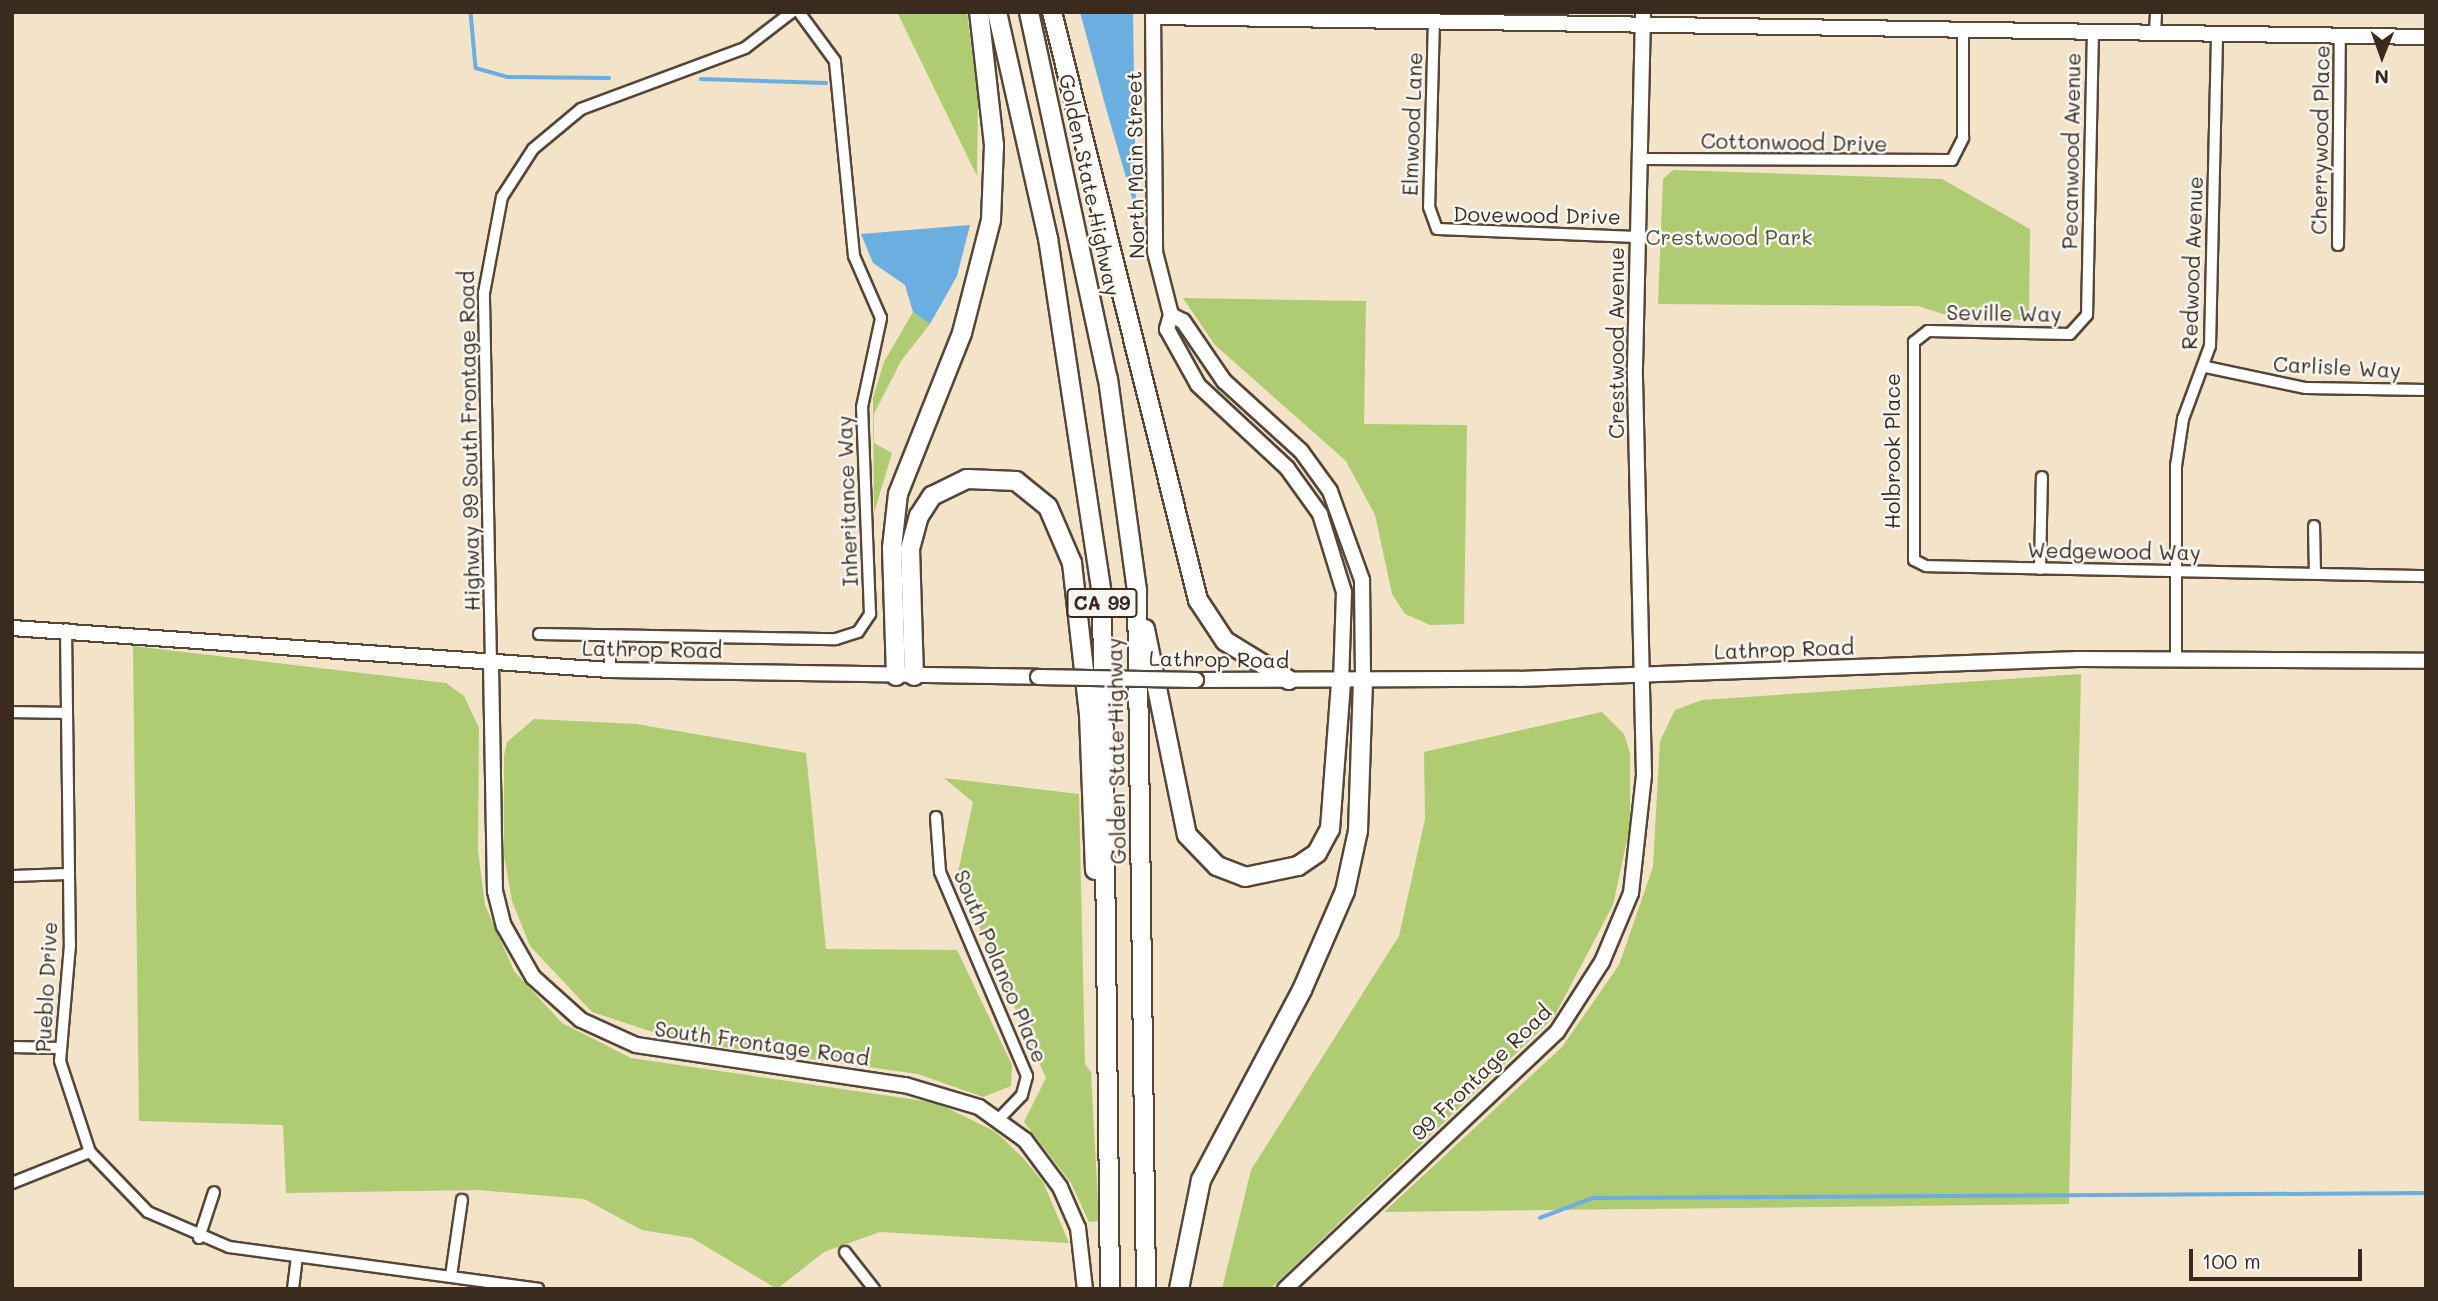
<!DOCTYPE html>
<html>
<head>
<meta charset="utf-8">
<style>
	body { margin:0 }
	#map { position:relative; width:2438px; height:1301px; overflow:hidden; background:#f2e3c9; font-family:Mali,sans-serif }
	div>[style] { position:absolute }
	.green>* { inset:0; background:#b0cc72 }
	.water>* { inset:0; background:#6baee0 }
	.stream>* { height:3.5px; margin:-1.75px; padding:0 1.75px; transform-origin:1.75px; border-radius:1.75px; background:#6baee0 }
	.roads { filter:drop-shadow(2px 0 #564638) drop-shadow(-2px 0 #564638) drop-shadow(0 2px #564638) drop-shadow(0 -2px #564638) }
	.street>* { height:10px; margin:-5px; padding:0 5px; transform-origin:5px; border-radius:5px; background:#fff }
	.secondary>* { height:14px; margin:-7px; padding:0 7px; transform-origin:7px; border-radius:7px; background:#fff }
	.highway>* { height:18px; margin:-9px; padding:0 9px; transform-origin:9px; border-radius:9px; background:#fff }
	.bridges { filter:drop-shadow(2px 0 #564638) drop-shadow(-2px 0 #564638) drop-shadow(0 2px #564638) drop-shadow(0 -2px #564638) }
	.secondary-bridge>* { height:14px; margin:-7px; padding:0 7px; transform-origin:7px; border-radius:7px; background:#fff }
	span { translate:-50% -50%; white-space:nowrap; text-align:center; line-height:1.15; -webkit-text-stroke:5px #f6f6f2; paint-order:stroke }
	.shield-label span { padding:2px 5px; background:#f6f6f2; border:2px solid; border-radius:5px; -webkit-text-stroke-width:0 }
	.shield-label { font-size:19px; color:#3b2a1e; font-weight:700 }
	.street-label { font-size:21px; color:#3b2a1e }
	.park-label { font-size:21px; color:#585233 }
	.frame { position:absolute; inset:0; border:14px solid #3b2a1e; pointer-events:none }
	.north { position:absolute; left:2347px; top:21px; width:70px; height:70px; -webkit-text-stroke:5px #f6f6f2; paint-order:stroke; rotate:181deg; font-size:19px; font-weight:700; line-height:28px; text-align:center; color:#3b2a1e }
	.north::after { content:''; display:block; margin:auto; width:24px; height:32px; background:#3b2a1e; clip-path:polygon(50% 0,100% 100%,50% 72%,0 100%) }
	.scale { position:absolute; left:2189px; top:1249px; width:173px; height:32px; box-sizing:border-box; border:4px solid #3b2a1e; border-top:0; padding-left:9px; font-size:21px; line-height:24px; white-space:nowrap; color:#3b2a1e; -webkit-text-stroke:5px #f6f6f2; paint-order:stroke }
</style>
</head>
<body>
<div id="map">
	<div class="green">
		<div style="clip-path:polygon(897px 12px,967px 12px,978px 102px,977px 176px)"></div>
		<div style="clip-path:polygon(1673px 170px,1942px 179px,2030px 229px,2029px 320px,1952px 317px,1918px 306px,1658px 304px,1663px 179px)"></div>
		<div style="clip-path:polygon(1183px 298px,1366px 301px,1364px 424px,1467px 425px,1464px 624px,1430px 625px,1405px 614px,1392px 594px,1375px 515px,1346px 461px,1215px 345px)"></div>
		<div style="clip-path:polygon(913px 312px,930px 324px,901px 361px,874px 414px,874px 443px,892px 453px,874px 513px,873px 398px,884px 362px)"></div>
		<div style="clip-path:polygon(133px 646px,446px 683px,464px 696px,479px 728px,478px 851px,485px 905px,514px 971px,562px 1023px,631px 1058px,937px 1103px,996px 1132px,1023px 1158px,1043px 1182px,1069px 1243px,880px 1232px,824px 1252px,777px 1289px,692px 1238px,642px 1230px,584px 1199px,478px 1190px,286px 1193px,283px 1125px,139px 1121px)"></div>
		<div style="clip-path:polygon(2081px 674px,2069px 1204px,1384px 1212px,1562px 1047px,1619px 965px,1653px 867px,1660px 741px,1675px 710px,1702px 700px)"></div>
		<div style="clip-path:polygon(1602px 712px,1624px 734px,1630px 753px,1630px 826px,1613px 905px,1554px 1017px,1270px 1289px,1222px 1289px,1251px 1170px,1399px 936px,1425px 819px,1424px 752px)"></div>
		<div style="clip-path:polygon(534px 719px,636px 724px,806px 753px,826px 949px,957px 950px,1012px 1065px,1011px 1086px,983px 1097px,918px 1074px,680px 1041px,592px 1012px,530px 946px,512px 901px,504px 855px,504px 756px,507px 742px)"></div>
		<div style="clip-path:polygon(944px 778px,1079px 794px,1085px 1064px,1091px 1072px,1099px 1221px,1089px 1222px,1071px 1183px,1024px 1122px,1046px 1078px,957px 877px,973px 802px)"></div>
	</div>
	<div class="water">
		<div style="clip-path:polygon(1080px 12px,1133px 12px,1136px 212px,1106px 108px)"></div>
		<div style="clip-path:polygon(970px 225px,957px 276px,930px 324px,913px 312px,905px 285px,873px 263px,861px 234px)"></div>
	</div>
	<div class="stream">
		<div style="left:471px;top:12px;width:56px;rotate:84.9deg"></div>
		<div style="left:476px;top:68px;width:32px;rotate:16deg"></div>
		<div style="left:507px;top:77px;width:102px;rotate:0.6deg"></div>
		<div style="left:701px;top:79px;width:125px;rotate:1.8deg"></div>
		<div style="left:1540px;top:1218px;width:57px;rotate:-20.7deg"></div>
		<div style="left:1593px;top:1198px;width:833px;rotate:-0.34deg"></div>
	</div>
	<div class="roads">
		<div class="street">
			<div style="left:1434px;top:19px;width:188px;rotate:91.5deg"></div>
			<div style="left:1429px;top:207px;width:23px;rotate:70deg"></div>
			<div style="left:1437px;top:229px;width:201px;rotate:2.3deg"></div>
			<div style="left:2093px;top:30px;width:285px;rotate:91.2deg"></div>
			<div style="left:2087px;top:315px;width:25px;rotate:132deg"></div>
			<div style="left:2070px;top:334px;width:142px;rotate:-178.8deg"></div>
			<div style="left:1928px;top:331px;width:18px;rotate:142deg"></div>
			<div style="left:1914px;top:342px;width:218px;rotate:90deg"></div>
			<div style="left:1914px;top:560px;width:13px;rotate:27deg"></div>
			<div style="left:1926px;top:566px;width:500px;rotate:1.15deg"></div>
			<div style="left:2155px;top:32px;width:20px;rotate:-87deg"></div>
			<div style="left:1641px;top:159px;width:311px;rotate:0.2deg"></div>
			<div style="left:1952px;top:160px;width:25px;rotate:-63deg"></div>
			<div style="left:1963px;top:138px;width:109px;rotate:-90deg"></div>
			<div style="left:2338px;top:245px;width:211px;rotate:-89.5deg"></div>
			<div style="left:2206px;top:367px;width:102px;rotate:11.9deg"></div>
			<div style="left:2306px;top:388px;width:120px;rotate:1deg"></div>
			<div style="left:2314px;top:526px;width:46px;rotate:88.8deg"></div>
			<div style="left:2040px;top:569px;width:92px;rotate:-88.8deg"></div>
			<div style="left:66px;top:629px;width:316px;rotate:89.3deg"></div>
			<div style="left:70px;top:945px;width:116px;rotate:94.9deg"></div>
			<div style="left:60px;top:1061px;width:96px;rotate:71.8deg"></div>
			<div style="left:90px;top:1152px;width:83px;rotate:46deg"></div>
			<div style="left:148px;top:1212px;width:88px;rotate:23.4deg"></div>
			<div style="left:229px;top:1247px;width:312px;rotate:7.7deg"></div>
			<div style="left:539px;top:634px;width:297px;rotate:1deg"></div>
			<div style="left:836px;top:639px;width:23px;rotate:-18deg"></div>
			<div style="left:858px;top:632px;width:22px;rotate:-56deg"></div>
			<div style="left:870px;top:614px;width:207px;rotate:-92.2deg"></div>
			<div style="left:862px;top:407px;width:91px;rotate:-77.9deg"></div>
			<div style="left:881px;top:318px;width:68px;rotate:-113.5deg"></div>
			<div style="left:854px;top:256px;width:196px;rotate:-95.6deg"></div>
			<div style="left:835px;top:61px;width:61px;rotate:-126.3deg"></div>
			<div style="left:2176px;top:657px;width:191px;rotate:-90deg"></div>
			<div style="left:2176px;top:466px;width:48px;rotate:-81.5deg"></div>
			<div style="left:2183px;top:419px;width:78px;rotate:-69.7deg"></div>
			<div style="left:2210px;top:346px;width:313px;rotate:-88.7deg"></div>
			<div style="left:491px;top:664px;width:371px;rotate:-91.1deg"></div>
			<div style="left:484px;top:293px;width:98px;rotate:-79.4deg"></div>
			<div style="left:502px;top:197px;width:57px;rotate:-57.1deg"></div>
			<div style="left:533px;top:149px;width:62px;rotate:-39.8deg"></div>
			<div style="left:581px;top:109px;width:175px;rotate:-20.4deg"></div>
			<div style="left:745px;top:48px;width:59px;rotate:-37.5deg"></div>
			<div style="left:610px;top:670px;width:34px;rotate:-90deg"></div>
			<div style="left:12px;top:712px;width:55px;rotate:1deg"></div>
			<div style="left:936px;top:817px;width:55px;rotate:85.8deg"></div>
			<div style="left:940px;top:872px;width:222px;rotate:66.9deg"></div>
			<div style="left:1027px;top:1076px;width:20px;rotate:105deg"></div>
			<div style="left:1022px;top:1095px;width:35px;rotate:134deg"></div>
			<div style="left:12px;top:876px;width:57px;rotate:-2deg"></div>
			<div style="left:12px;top:1047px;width:47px;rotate:1.2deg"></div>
			<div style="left:12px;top:1183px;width:84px;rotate:-21.7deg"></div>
			<div style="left:199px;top:1238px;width:48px;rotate:-71.9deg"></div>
			<div style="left:845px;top:1252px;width:47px;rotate:51.9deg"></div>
			<div style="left:451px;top:1276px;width:77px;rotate:-81.8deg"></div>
			<div style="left:293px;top:1289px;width:31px;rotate:-83deg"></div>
		</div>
		<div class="secondary">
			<div style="left:1153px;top:12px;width:240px;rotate:89.5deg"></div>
			<div style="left:1155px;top:252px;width:65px;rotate:75.7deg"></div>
			<div style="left:1171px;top:315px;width:15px;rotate:106deg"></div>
			<div style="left:1167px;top:329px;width:64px;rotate:61deg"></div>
			<div style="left:1198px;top:385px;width:122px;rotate:43deg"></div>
			<div style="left:1287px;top:468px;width:57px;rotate:54.3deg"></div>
			<div style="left:1320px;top:514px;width:82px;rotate:72.9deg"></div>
			<div style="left:1344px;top:592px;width:89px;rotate:91.9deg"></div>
			<div style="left:1153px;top:17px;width:1273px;rotate:0.9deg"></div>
			<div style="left:1171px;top:315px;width:13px;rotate:27deg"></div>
			<div style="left:1183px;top:321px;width:73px;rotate:55.7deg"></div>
			<div style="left:1224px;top:381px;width:104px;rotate:42.3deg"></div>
			<div style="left:1301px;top:451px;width:49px;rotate:54.1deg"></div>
			<div style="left:1330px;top:491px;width:95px;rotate:70.2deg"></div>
			<div style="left:1362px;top:580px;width:101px;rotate:89.4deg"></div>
			<div style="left:12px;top:628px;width:599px;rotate:4.02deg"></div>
			<div style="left:610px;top:670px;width:428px;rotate:0.9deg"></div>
			<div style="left:491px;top:664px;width:227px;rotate:89deg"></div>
			<div style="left:495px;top:891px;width:36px;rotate:76deg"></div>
			<div style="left:504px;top:926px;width:59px;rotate:60.4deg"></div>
			<div style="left:533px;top:977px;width:64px;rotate:41.9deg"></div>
			<div style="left:581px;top:1020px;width:60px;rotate:24.4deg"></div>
			<div style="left:636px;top:1045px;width:272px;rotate:8.5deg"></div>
			<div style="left:905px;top:1085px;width:77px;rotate:16.6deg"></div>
			<div style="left:979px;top:1107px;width:57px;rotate:35.7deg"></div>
			<div style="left:1025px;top:1140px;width:59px;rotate:53.3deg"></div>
			<div style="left:1060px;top:1187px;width:45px;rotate:66.3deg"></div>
			<div style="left:1078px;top:1228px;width:61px;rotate:83.5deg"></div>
			<div style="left:1196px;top:680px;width:323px;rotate:-0.2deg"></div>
			<div style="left:1519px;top:679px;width:560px;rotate:-2.05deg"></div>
			<div style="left:2079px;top:659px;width:347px;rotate:0.3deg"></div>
			<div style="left:1285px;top:1289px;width:374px;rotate:-43.4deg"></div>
			<div style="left:1557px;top:1032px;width:83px;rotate:-57.3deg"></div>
			<div style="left:1602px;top:962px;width:75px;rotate:-67.2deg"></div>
			<div style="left:1631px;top:893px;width:119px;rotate:-83.7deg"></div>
			<div style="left:1644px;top:775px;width:408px;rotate:-91.3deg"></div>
			<div style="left:1635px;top:367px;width:355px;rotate:-88.7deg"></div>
		</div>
		<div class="highway">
			<div style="left:997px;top:12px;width:232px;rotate:77.3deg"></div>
			<div style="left:1048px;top:238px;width:360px;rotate:81.4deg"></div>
			<div style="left:1102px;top:594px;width:695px;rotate:89.34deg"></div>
			<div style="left:1029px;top:12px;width:375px;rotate:77.9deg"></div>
			<div style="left:1108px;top:379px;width:213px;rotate:82.2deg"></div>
			<div style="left:1137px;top:590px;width:699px;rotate:89.26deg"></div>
			<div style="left:1052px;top:12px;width:606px;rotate:76.06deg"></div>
			<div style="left:1198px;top:600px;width:49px;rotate:56.6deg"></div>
			<div style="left:1225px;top:641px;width:75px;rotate:31.4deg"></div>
			<div style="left:1145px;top:629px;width:210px;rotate:78.5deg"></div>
			<div style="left:1187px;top:835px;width:43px;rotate:45.9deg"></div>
			<div style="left:1217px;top:866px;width:30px;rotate:21deg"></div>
			<div style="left:1245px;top:877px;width:54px;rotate:-11.7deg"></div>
			<div style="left:1298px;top:866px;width:23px;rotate:-34deg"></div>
			<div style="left:1317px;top:853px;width:27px;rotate:-62deg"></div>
			<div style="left:1330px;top:829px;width:148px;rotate:-85.7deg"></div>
			<div style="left:896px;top:676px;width:128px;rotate:-91.8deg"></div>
			<div style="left:892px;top:548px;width:54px;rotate:-83.7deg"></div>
			<div style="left:898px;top:494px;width:173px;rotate:-68.3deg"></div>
			<div style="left:962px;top:333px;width:117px;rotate:-75.6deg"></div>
			<div style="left:991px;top:220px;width:75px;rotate:-87.7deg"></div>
			<div style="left:994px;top:145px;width:134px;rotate:-96.4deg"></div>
			<div style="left:914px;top:676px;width:127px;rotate:-91.8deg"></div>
			<div style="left:910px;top:549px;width:34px;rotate:-75deg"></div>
			<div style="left:919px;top:516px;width:24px;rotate:-57deg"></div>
			<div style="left:932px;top:496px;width:39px;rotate:-26deg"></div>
			<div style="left:967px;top:479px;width:49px;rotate:2.3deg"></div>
			<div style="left:1016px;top:481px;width:41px;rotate:39.1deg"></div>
			<div style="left:1048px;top:507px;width:61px;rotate:66.8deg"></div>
			<div style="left:1072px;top:563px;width:152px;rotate:83.6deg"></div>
			<div style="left:1089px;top:714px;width:156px;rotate:87.8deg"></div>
			<div style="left:1179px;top:1289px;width:111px;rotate:-78.6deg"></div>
			<div style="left:1201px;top:1180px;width:215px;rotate:-62deg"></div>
			<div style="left:1302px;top:990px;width:108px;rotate:-66.5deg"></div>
			<div style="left:1345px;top:891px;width:61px;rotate:-77.8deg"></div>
			<div style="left:1358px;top:831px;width:150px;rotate:-88.1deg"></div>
		</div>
	</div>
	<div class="bridges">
		<div class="secondary-bridge">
			<div style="left:1038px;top:677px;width:158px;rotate:1.1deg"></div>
		</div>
	</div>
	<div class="shield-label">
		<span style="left:1102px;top:603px">CA 99</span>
	</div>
	<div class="street-label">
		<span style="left:1412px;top:124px;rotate:-88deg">Elmwood Lane</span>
		<span style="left:2320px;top:140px;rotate:-89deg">Cherrywood Place</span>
		<span style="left:1794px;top:142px;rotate:1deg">Cottonwood Drive</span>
		<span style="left:2071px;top:151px;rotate:-89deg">Pecanwood Avenue</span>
		<span style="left:1135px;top:165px;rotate:-91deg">North Main Street</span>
		<span style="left:1090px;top:185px;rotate:78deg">Golden State Highway</span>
		<span style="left:1537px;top:215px;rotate:1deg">Dovewood Drive</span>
		<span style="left:2192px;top:263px;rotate:-88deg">Redwood Avenue</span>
		<span style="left:2004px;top:313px;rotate:1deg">Seville Way</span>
		<span style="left:1616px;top:343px;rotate:-90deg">Crestwood Avenue</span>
		<span style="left:2337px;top:367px;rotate:3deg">Carlisle Way</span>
		<span style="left:469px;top:441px;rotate:-91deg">Highway 99 South Frontage Road</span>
		<span style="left:1892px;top:451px;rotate:-90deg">Holbrook Place</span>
		<span style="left:847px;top:501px;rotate:-92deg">Inheritance Way</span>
		<span style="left:2114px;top:551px;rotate:1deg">Wedgewood Way</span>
		<span style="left:652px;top:649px;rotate:1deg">Lathrop Road</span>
		<span style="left:1784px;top:649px;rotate:-2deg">Lathrop Road</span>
		<span style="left:1219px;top:659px;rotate:1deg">Lathrop Road</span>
		<span style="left:1116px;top:751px;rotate:-91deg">Golden State Highway</span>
		<span style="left:1001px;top:966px;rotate:67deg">South Polanco Place</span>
		<span style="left:46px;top:987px;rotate:-87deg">Pueblo Drive</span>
		<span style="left:762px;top:1043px;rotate:8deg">South Frontage Road</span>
		<span style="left:1481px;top:1072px;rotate:-44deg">99 Frontage Road</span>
	</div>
	<div class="park-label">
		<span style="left:1729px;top:237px">Crestwood Park</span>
	</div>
	<div class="frame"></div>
	<div class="north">N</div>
	<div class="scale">100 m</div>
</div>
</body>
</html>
